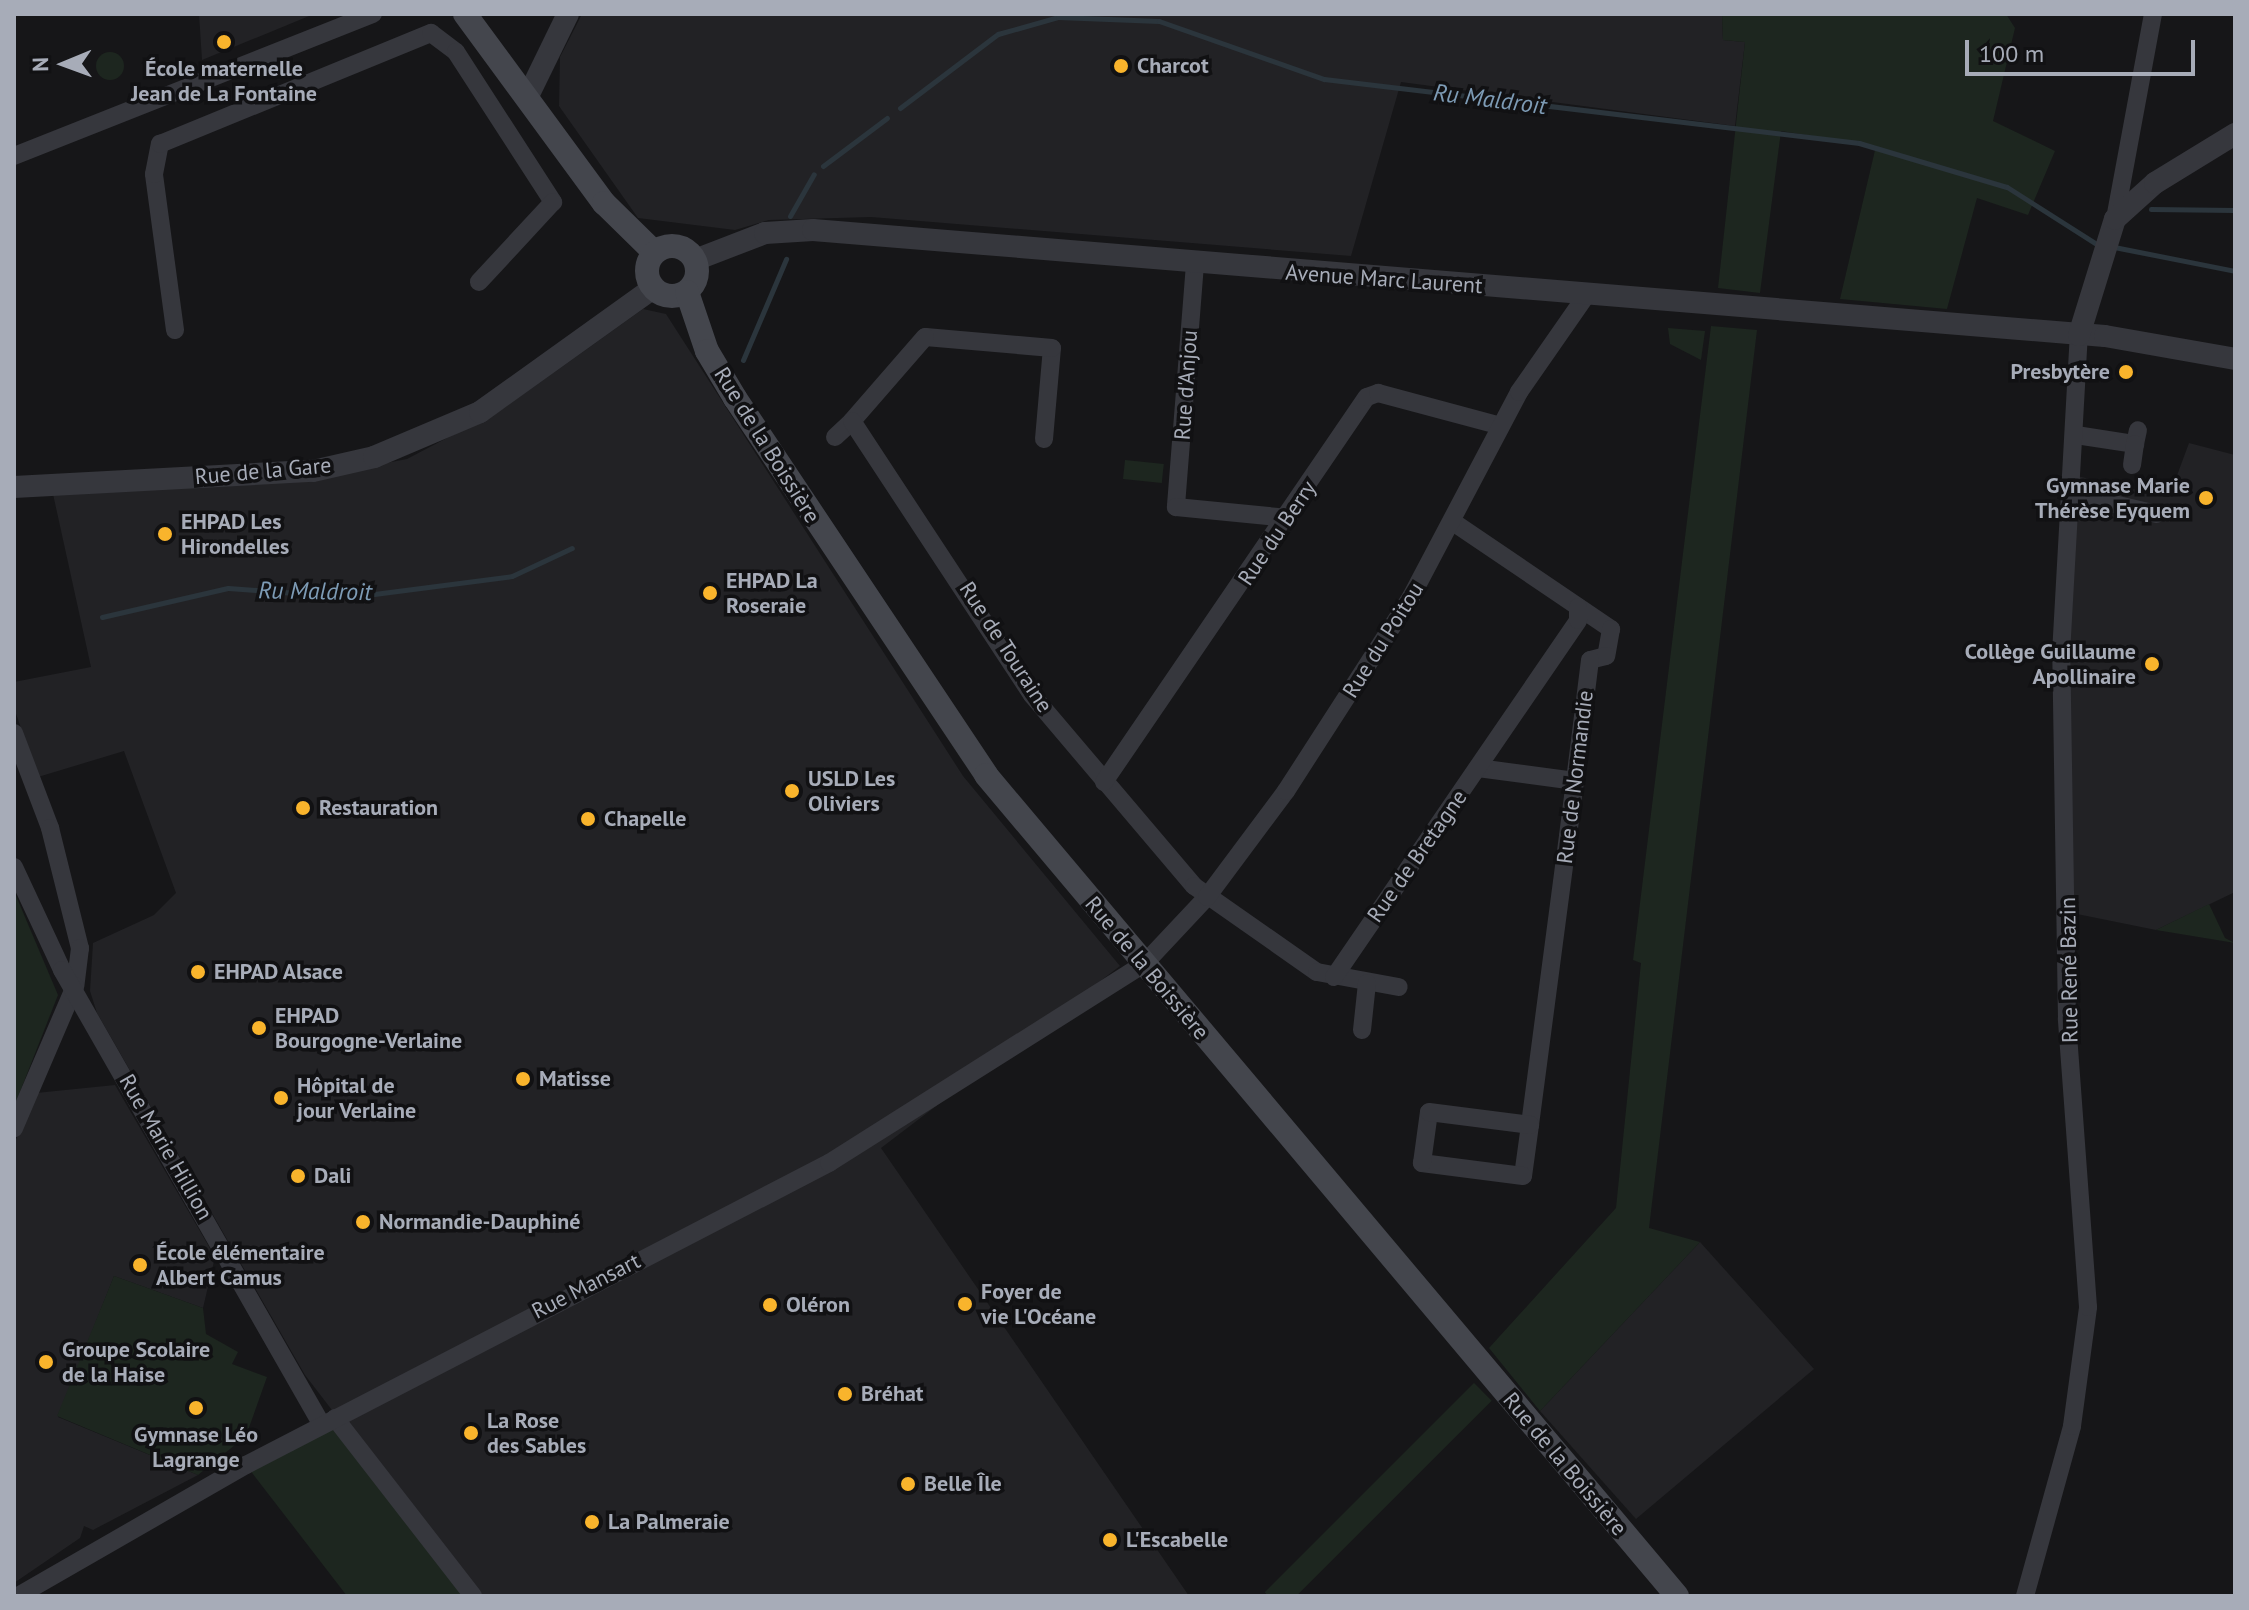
<!DOCTYPE html>
<html>
<head>
<meta charset="utf-8">
<style>
	body { margin:0 }
	#map { position:relative; width:2249px; height:1610px; overflow:hidden; background:#161618; font-family:"PT Sans",sans-serif }
	div>[style] { position:absolute }
	.built>* { inset:0; background:#222225 }
	.green>* { inset:0; background:#1d261f; transform-origin:0 0 }
	.round { border-radius:50% }
	.stream>* { height:5px; margin:-2.5px; padding:0 2.5px; transform-origin:2.5px; border-radius:2.5px; background:#2b353c }
	.minor>* { height:18px; margin:-9px; padding:0 9px; transform-origin:9px; border-radius:9px; background:#36373d }
	.tertiary>* { height:22px; margin:-11px; padding:0 11px; transform-origin:11px; border-radius:11px; background:#36373d }
	.secondary>* { height:24px; margin:-12px; padding:0 12px; transform-origin:12px; border-radius:12px; background:#44464d }
	.secondary>.ring { margin:-12px; padding:0; box-sizing:content-box; background:none; border:24px solid #44464d; border-radius:50% }
	.dots>* { width:22px; height:22px; translate:-50% -50%; box-sizing:border-box; border:4px solid #111113; border-radius:50% }
	span { translate:-50% -50%; white-space:nowrap; text-align:center; line-height:1.15; -webkit-text-stroke:7px #111113; paint-order:stroke }
	.poi-label { font-size:22px; color:#a7acb8; font-weight:700 }
	.left { translate:0 -50%; text-align:left }
	.right { translate:-100% -50%; text-align:right }
	.street-label { font-size:22px; color:#a7acb8 }
	.water-label { font-size:24px; color:#7d9bb5; font-style:italic }
	.frame { position:absolute; inset:0; border:16px solid #a7acb8; pointer-events:none }
	.north { position:absolute; left:24px; top:24px; width:80px; height:80px; -webkit-text-stroke:6px #111113; paint-order:stroke; rotate:269deg; font-size:22px; font-weight:700; line-height:32px; text-align:center; color:#a7acb8 }
	.north::after { content:''; display:block; margin:auto; width:28px; height:36px; background:#a7acb8; clip-path:polygon(50% 0,100% 100%,50% 72%,0 100%) }
	.scale { position:absolute; left:1965px; top:40px; width:230px; height:36px; box-sizing:border-box; border:4px solid #a7acb8; border-top:0; padding-left:10px; font-size:24px; line-height:28px; white-space:nowrap; color:#a7acb8; -webkit-text-stroke:6px #111113; paint-order:stroke }
</style>
</head>
<body>
<div id="map">
	<div class="built">
		<div style="clip-path:polygon(199px 14px,314px 14px,202px 60px)"></div>
		<div style="clip-path:polygon(582px 14px,1722px 14px,1723px 40px,1745px 42px,1735px 126px,1401px 82px,1351px 256px,871px 217px,769px 220px,735px 230px,638px 218px,559px 106px,560px 57px)"></div>
		<div style="clip-path:polygon(643px 309px,666px 314px,963px 776px,1120px 966px,881px 1148px,1189px 1596px,475px 1596px,305px 1375px,97px 1013px,90px 991px,93px 943px,154px 915px,176px 893px,124px 751px,38px 777px,14px 708px,14px 682px,91px 667px,53px 494px,314px 477px,407px 459px,504px 408px)"></div>
		<div style="clip-path:polygon(2189px 443px,2235px 455px,2235px 892px,2156px 930px,2072px 913px,2069px 638px,2077px 476px,2169px 497px)"></div>
		<div style="clip-path:polygon(115px 1085px,215px 1257px,203px 1308px,114px 1276px,58px 1417px,198px 1475px,93px 1530px,84px 1526px,80px 1538px,14px 1583px,14px 1144px,36px 1093px)"></div>
		<div style="clip-path:polygon(1700px 1242px,1814px 1369px,1636px 1519px,1540px 1411px)"></div>
	</div>
	<div class="green">
		<div style="clip-path:polygon(1722px 14px,2006px 14px,2015px 28px,1993px 121px,2055px 151px,2028px 215px,1977px 198px,1947px 309px,1840px 299px,1876px 146px,1781px 131px,1760px 293px,1718px 288px,1745px 42px,1723px 40px)"></div>
		<div class="round" style="left:96px;top:52px;width:28px;height:28px"></div>
		<div style="clip-path:polygon(1711px 326px,1757px 330px,1649px 1228px,1700px 1242px,1540px 1411px,1489px 1348px,1616px 1208px,1641px 963px,1633px 960px)"></div>
		<div style="clip-path:polygon(1668px 328px,1705px 331px,1701px 360px,1670px 344px)"></div>
		<div style="left:1125px;top:460px;width:39px;height:19px;rotate:6deg"></div>
		<div style="clip-path:polygon(14px 891px,58px 995px,14px 1107px)"></div>
		<div style="clip-path:polygon(2209px 904px,2225px 938px,2235px 943px,2156px 930px)"></div>
		<div style="clip-path:polygon(114px 1276px,203px 1308px,206px 1334px,238px 1352px,232px 1364px,267px 1377px,246px 1436px,198px 1475px,57px 1416px)"></div>
		<div style="left:1474px;top:1383px;width:25px;height:296px;rotate:45deg"></div>
		<div style="clip-path:polygon(335px 1418px,473px 1596px,347px 1596px,246px 1465px)"></div>
	</div>
	<div class="stream">
		<div style="left:900px;top:108px;width:123px;rotate:-37.1deg"></div>
		<div style="left:998px;top:34px;width:62px;rotate:-15.8deg"></div>
		<div style="left:1058px;top:17px;width:101px;rotate:2.3deg"></div>
		<div style="left:1159px;top:21px;width:175px;rotate:19.4deg"></div>
		<div style="left:1324px;top:79px;width:539px;rotate:6.82deg"></div>
		<div style="left:1859px;top:143px;width:154px;rotate:16.6deg"></div>
		<div style="left:2007px;top:187px;width:104px;rotate:32.5deg"></div>
		<div style="left:823px;top:166px;width:80px;rotate:-36.9deg"></div>
		<div style="left:2151px;top:209px;width:84px;rotate:0.7deg"></div>
		<div style="left:790px;top:216px;width:48px;rotate:-60.3deg"></div>
		<div style="left:2114px;top:247px;width:123px;rotate:11.2deg"></div>
		<div style="left:743px;top:360px;width:110px;rotate:-66.9deg"></div>
		<div style="left:102px;top:617px;width:129px;rotate:-13deg"></div>
		<div style="left:228px;top:588px;width:123px;rotate:4.2deg"></div>
		<div style="left:351px;top:597px;width:162px;rotate:-7.4deg"></div>
		<div style="left:512px;top:576px;width:66px;rotate:-25deg"></div>
	</div>
	<div class="minor">
		<div style="left:14px;top:156px;width:386px;rotate:-21.6deg"></div>
		<div style="left:2115px;top:219px;width:208px;rotate:-79.5deg"></div>
		<div style="left:1195px;top:264px;width:244px;rotate:94.5deg"></div>
		<div style="left:1176px;top:507px;width:113px;rotate:5.6deg"></div>
		<div style="left:175px;top:330px;width:157px;rotate:-97.7deg"></div>
		<div style="left:154px;top:174px;width:31px;rotate:-79deg"></div>
		<div style="left:160px;top:144px;width:293px;rotate:-22.3deg"></div>
		<div style="left:431px;top:33px;width:31px;rotate:37deg"></div>
		<div style="left:456px;top:52px;width:179px;rotate:57.1deg"></div>
		<div style="left:553px;top:202px;width:109px;rotate:132.8deg"></div>
		<div style="left:2076px;top:435px;width:60px;rotate:8.7deg"></div>
		<div style="left:2135px;top:444px;width:14px;rotate:-78deg"></div>
		<div style="left:835px;top:437px;width:23px;rotate:-43deg"></div>
		<div style="left:1044px;top:439px;width:91px;rotate:-85deg"></div>
		<div style="left:1052px;top:348px;width:127px;rotate:-175deg"></div>
		<div style="left:925px;top:337px;width:111px;rotate:131deg"></div>
		<div style="left:852px;top:421px;width:328px;rotate:56.7deg"></div>
		<div style="left:1032px;top:695px;width:250px;rotate:49.7deg"></div>
		<div style="left:1194px;top:886px;width:150px;rotate:35deg"></div>
		<div style="left:1317px;top:972px;width:83px;rotate:10.4deg"></div>
		<div style="left:2132px;top:465px;width:21px;rotate:-82deg"></div>
		<div style="left:2071px;top:494px;width:88px;rotate:13.1deg"></div>
		<div style="left:1453px;top:522px;width:191px;rotate:34.1deg"></div>
		<div style="left:1611px;top:629px;width:27px;rotate:100deg"></div>
		<div style="left:1606px;top:656px;width:16px;rotate:166deg"></div>
		<div style="left:1590px;top:660px;width:122px;rotate:97.1deg"></div>
		<div style="left:1575px;top:781px;width:55px;rotate:97.3deg"></div>
		<div style="left:1568px;top:836px;width:291px;rotate:97.5deg"></div>
		<div style="left:1530px;top:1125px;width:51px;rotate:97.8deg"></div>
		<div style="left:1523px;top:1176px;width:102px;rotate:-172.7deg"></div>
		<div style="left:1422px;top:1163px;width:51px;rotate:-82.2deg"></div>
		<div style="left:1429px;top:1112px;width:102px;rotate:7.3deg"></div>
		<div style="left:14px;top:733px;width:102px;rotate:69.2deg"></div>
		<div style="left:50px;top:828px;width:124px;rotate:76deg"></div>
		<div style="left:80px;top:948px;width:38px;rotate:97deg"></div>
		<div style="left:75px;top:986px;width:155px;rotate:113.2deg"></div>
		<div style="left:1478px;top:768px;width:98px;rotate:7.6deg"></div>
		<div style="left:1104px;top:782px;width:466px;rotate:-55.7deg"></div>
		<div style="left:1367px;top:397px;width:12px;rotate:-20deg"></div>
		<div style="left:1378px;top:393px;width:127px;rotate:15deg"></div>
		<div style="left:14px;top:867px;width:114px;rotate:65deg"></div>
		<div style="left:62px;top:970px;width:524px;rotate:60.26deg"></div>
		<div style="left:1334px;top:977px;width:432px;rotate:-55.6deg"></div>
		<div style="left:1578px;top:620px;width:13px;rotate:-90deg"></div>
		<div style="left:1362px;top:1030px;width:47px;rotate:-83.9deg"></div>
		<div style="left:335px;top:1418px;width:225px;rotate:52.2deg"></div>
		<div style="left:18px;top:1596px;width:263px;rotate:-29.9deg"></div>
		<div style="left:246px;top:1465px;width:657px;rotate:-27.38deg"></div>
		<div style="left:829px;top:1163px;width:374px;rotate:-32.3deg"></div>
		<div style="left:1145px;top:963px;width:91px;rotate:-46.8deg"></div>
		<div style="left:1207px;top:897px;width:132px;rotate:-53.3deg"></div>
		<div style="left:1286px;top:791px;width:231px;rotate:-57.2deg"></div>
		<div style="left:1411px;top:597px;width:232px;rotate:-62.2deg"></div>
		<div style="left:1519px;top:392px;width:119px;rotate:-55.2deg"></div>
		<div style="left:2025px;top:1596px;width:176px;rotate:-74.5deg"></div>
		<div style="left:2072px;top:1426px;width:120px;rotate:-82.3deg"></div>
		<div style="left:2088px;top:1307px;width:289px;rotate:-94.2deg"></div>
		<div style="left:2067px;top:1019px;width:365px;rotate:-90.9deg"></div>
		<div style="left:2061px;top:654px;width:320px;rotate:-86.8deg"></div>
	</div>
	<div class="tertiary">
		<div style="left:527px;top:98px;width:93px;rotate:-64deg"></div>
		<div style="left:695px;top:260px;width:75px;rotate:-21.1deg"></div>
		<div style="left:765px;top:233px;width:48px;rotate:-3.6deg"></div>
		<div style="left:813px;top:230px;width:1296px;rotate:4.69deg"></div>
		<div style="left:2105px;top:336px;width:132px;rotate:10deg"></div>
		<div style="left:2079px;top:335px;width:121px;rotate:-72.8deg"></div>
		<div style="left:2115px;top:219px;width:54px;rotate:-42deg"></div>
		<div style="left:2155px;top:183px;width:94px;rotate:-31.5deg"></div>
		<div style="left:14px;top:487px;width:299px;rotate:-3.1deg"></div>
		<div style="left:313px;top:471px;width:63px;rotate:-12.9deg"></div>
		<div style="left:374px;top:457px;width:115px;rotate:-23deg"></div>
		<div style="left:480px;top:412px;width:213px;rotate:-35.6deg"></div>
	</div>
	<div class="secondary">
		<div style="left:465px;top:14px;width:235px;rotate:53.7deg"></div>
		<div style="left:604px;top:203px;width:70px;rotate:44.4deg"></div>
		<div class="ring" style="left:647px;top:246px;width:26px;height:26px"></div>
		<div style="left:687px;top:292px;width:62px;rotate:71.3deg"></div>
		<div style="left:707px;top:351px;width:55px;rotate:59.2deg"></div>
		<div style="left:735px;top:398px;width:453px;rotate:56.3deg"></div>
		<div style="left:986px;top:775px;width:1073px;rotate:49.91deg"></div>
	</div>
	<div class="dots">
		<div style="left:224px;top:42px;background:#f9b42c"></div>
		<div style="left:1121px;top:66px;background:#f9b42c"></div>
		<div style="left:2126px;top:372px;background:#f9b42c"></div>
		<div style="left:2206px;top:498px;background:#f9b42c"></div>
		<div style="left:165px;top:534px;background:#f9b42c"></div>
		<div style="left:710px;top:593px;background:#f9b42c"></div>
		<div style="left:2152px;top:664px;background:#f9b42c"></div>
		<div style="left:792px;top:791px;background:#f9b42c"></div>
		<div style="left:303px;top:808px;background:#f9b42c"></div>
		<div style="left:588px;top:819px;background:#f9b42c"></div>
		<div style="left:198px;top:972px;background:#f9b42c"></div>
		<div style="left:259px;top:1028px;background:#f9b42c"></div>
		<div style="left:523px;top:1079px;background:#f9b42c"></div>
		<div style="left:281px;top:1098px;background:#f9b42c"></div>
		<div style="left:298px;top:1176px;background:#f9b42c"></div>
		<div style="left:363px;top:1222px;background:#f9b42c"></div>
		<div style="left:140px;top:1265px;background:#f9b42c"></div>
		<div style="left:965px;top:1304px;background:#f9b42c"></div>
		<div style="left:770px;top:1305px;background:#f9b42c"></div>
		<div style="left:46px;top:1362px;background:#f9b42c"></div>
		<div style="left:845px;top:1394px;background:#f9b42c"></div>
		<div style="left:196px;top:1408px;background:#f9b42c"></div>
		<div style="left:471px;top:1433px;background:#f9b42c"></div>
		<div style="left:908px;top:1484px;background:#f9b42c"></div>
		<div style="left:592px;top:1522px;background:#f9b42c"></div>
		<div style="left:1110px;top:1540px;background:#f9b42c"></div>
	</div>
	<div class="poi-label">
		<span class="left" style="left:1137px;top:66px">Charcot</span>
		<span style="left:224px;top:81px">École maternelle<br>Jean de La Fontaine</span>
		<span class="right" style="left:2110px;top:372px">Presbytère</span>
		<span class="right" style="left:2190px;top:498px">Gymnase Marie<br>Thérèse Eyquem</span>
		<span class="left" style="left:181px;top:534px">EHPAD Les<br>Hirondelles</span>
		<span class="left" style="left:726px;top:593px">EHPAD La<br>Roseraie</span>
		<span class="right" style="left:2136px;top:664px">Collège Guillaume<br>Apollinaire</span>
		<span class="left" style="left:808px;top:791px">USLD Les<br>Oliviers</span>
		<span class="left" style="left:319px;top:808px">Restauration</span>
		<span class="left" style="left:604px;top:819px">Chapelle</span>
		<span class="left" style="left:214px;top:972px">EHPAD Alsace</span>
		<span class="left" style="left:275px;top:1028px">EHPAD<br>Bourgogne-Verlaine</span>
		<span class="left" style="left:539px;top:1079px">Matisse</span>
		<span class="left" style="left:297px;top:1098px">Hôpital de<br>jour Verlaine</span>
		<span class="left" style="left:314px;top:1176px">Dali</span>
		<span class="left" style="left:379px;top:1222px">Normandie-Dauphiné</span>
		<span class="left" style="left:156px;top:1265px">École élémentaire<br>Albert Camus</span>
		<span class="left" style="left:981px;top:1304px">Foyer de<br>vie L'Océane</span>
		<span class="left" style="left:786px;top:1305px">Oléron</span>
		<span class="left" style="left:62px;top:1362px">Groupe Scolaire<br>de la Haise</span>
		<span class="left" style="left:861px;top:1394px">Bréhat</span>
		<span class="left" style="left:487px;top:1433px">La Rose<br>des Sables</span>
		<span style="left:196px;top:1447px">Gymnase Léo<br>Lagrange</span>
		<span class="left" style="left:924px;top:1484px">Belle Île</span>
		<span class="left" style="left:608px;top:1522px">La Palmeraie</span>
		<span class="left" style="left:1126px;top:1540px">L'Escabelle</span>
	</div>
	<div class="street-label">
		<span style="left:1384px;top:279px;rotate:4deg">Avenue Marc Laurent</span>
		<span style="left:1186px;top:385px;rotate:-86deg">Rue d'Anjou</span>
		<span style="left:767px;top:445px;rotate:58deg">Rue de la Boissière</span>
		<span style="left:263px;top:471px;rotate:-5deg">Rue de la Gare</span>
		<span style="left:1277px;top:533px;rotate:-56deg">Rue du Berry</span>
		<span style="left:1383px;top:640px;rotate:-58deg">Rue du Poitou</span>
		<span style="left:1006px;top:647px;rotate:57deg">Rue de Touraine</span>
		<span style="left:1575px;top:777px;rotate:-83deg">Rue de Normandie</span>
		<span style="left:1417px;top:856px;rotate:-55deg">Rue de Bretagne</span>
		<span style="left:1147px;top:968px;rotate:50deg">Rue de la Boissière</span>
		<span style="left:2069px;top:970px;rotate:-91deg">Rue René Bazin</span>
		<span style="left:166px;top:1147px;rotate:60deg">Rue Marie Hillion</span>
		<span style="left:586px;top:1286px;rotate:-27deg">Rue Mansart</span>
		<span style="left:1565px;top:1464px;rotate:50deg">Rue de la Boissière</span>
	</div>
	<div class="water-label">
		<span style="left:1490px;top:99px;rotate:7deg">Ru Maldroit</span>
		<span style="left:315px;top:591px;rotate:1deg">Ru Maldroit</span>
	</div>
	<div class="frame"></div>
	<div class="north">N</div>
	<div class="scale">100 m</div>
</div>
</body>
</html>
